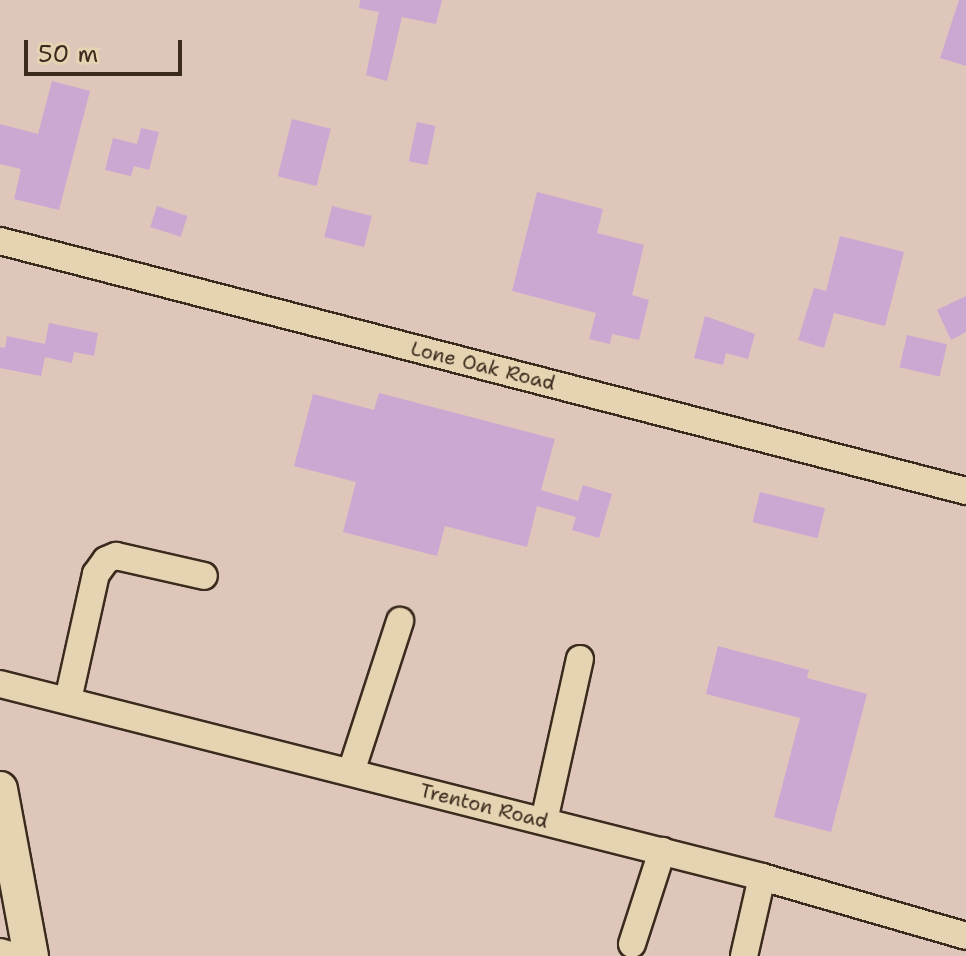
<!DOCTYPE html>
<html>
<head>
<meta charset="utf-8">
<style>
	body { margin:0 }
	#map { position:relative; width:966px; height:956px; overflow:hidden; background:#dec6bb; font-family:"Shantell Sans",sans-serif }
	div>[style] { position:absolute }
	.building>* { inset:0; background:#caa8d1; transform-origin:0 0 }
	.roads { filter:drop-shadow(2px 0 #3b2a1e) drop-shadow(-2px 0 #3b2a1e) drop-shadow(0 2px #3b2a1e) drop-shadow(0 -2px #3b2a1e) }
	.minor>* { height:26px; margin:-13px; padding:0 13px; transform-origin:13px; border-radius:13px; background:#e6d3b1 }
	.major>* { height:34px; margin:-17px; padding:0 17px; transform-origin:17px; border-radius:17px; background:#e6d3b1 }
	span { translate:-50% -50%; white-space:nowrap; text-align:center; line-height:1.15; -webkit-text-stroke:6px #e6d3b1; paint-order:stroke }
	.street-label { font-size:20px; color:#3b2a1e }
	.scale { position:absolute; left:24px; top:40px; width:158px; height:36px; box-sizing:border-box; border:4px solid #3b2a1e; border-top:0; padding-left:10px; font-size:24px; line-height:28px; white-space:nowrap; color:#3b2a1e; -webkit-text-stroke:6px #e6d3b1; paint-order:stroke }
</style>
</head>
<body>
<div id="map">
	<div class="building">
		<div style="clip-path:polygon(360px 0,442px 0,436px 24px,402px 17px,387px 81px,366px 75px,379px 12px,359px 8px)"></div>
		<div style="clip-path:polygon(959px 0,966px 0,966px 66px,940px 58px)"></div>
		<div style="clip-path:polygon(52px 81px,90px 91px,59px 210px,14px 199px,21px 169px,0 164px,0 124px,38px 134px)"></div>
		<div style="left:292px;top:119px;width:40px;height:59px;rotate:14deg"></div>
		<div style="left:417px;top:122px;width:19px;height:40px;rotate:12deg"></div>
		<div style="clip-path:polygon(141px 128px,159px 132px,149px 170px,134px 166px,131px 176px,105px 170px,113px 138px,137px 144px)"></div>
		<div style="clip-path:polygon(537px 192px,603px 209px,597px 233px,644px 245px,632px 295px,649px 300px,639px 340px,612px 334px,610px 344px,589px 339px,596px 313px,512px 291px)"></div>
		<div style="left:157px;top:206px;width:32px;height:22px;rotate:18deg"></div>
		<div style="left:332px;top:206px;width:41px;height:32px;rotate:14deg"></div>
		<div style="clip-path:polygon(840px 236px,904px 252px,885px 326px,834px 313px,824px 348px,798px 340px,814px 288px,826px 291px)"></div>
		<div style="clip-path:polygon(966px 296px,966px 332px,951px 340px,937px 310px)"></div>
		<div style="clip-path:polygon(705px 316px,755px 334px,748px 359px,726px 353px,723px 365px,694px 358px)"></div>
		<div style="clip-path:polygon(49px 323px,98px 333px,94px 356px,74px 352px,72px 363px,45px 357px,41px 376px,0 368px,0 347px,5px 348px,7px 336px,45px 344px)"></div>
		<div style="left:907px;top:335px;width:41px;height:33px;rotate:13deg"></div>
		<div style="clip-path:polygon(379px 393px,555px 439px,541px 490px,578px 501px,583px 485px,612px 494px,599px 538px,572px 530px,576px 517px,537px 506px,527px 547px,445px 526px,437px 556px,343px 532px,356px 482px,294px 466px,313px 394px,374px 410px)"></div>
		<div style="left:760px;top:492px;width:67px;height:31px;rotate:14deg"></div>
		<div style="clip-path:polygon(718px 646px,809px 670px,807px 678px,867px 694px,831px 832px,774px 817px,800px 718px,706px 694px)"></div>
	</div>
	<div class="roads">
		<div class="minor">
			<div style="left:0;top:241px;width:998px;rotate:14.51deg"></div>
			<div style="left:0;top:684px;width:786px;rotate:14.21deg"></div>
			<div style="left:762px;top:877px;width:212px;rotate:16.1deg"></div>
			<div style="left:68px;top:700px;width:129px;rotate:-77.5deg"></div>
			<div style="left:96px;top:574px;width:17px;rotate:-54deg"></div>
			<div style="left:106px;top:560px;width:11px;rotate:-22deg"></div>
			<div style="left:116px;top:556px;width:90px;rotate:12.8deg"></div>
			<div style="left:351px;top:772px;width:159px;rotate:-72deg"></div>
			<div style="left:544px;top:821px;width:166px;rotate:-77.5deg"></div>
			<div style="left:632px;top:944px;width:98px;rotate:-72.1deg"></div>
			<div style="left:0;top:952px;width:15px;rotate:16deg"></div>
			<div style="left:744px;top:956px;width:81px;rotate:-77.2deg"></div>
		</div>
		<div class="major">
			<div style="left:0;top:789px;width:170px;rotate:79.5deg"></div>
		</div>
	</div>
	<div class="street-label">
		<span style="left:483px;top:366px;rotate:14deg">Lone Oak Road</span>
		<span style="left:484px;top:806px;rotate:14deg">Trenton Road</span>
	</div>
	<div class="scale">50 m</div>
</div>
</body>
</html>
